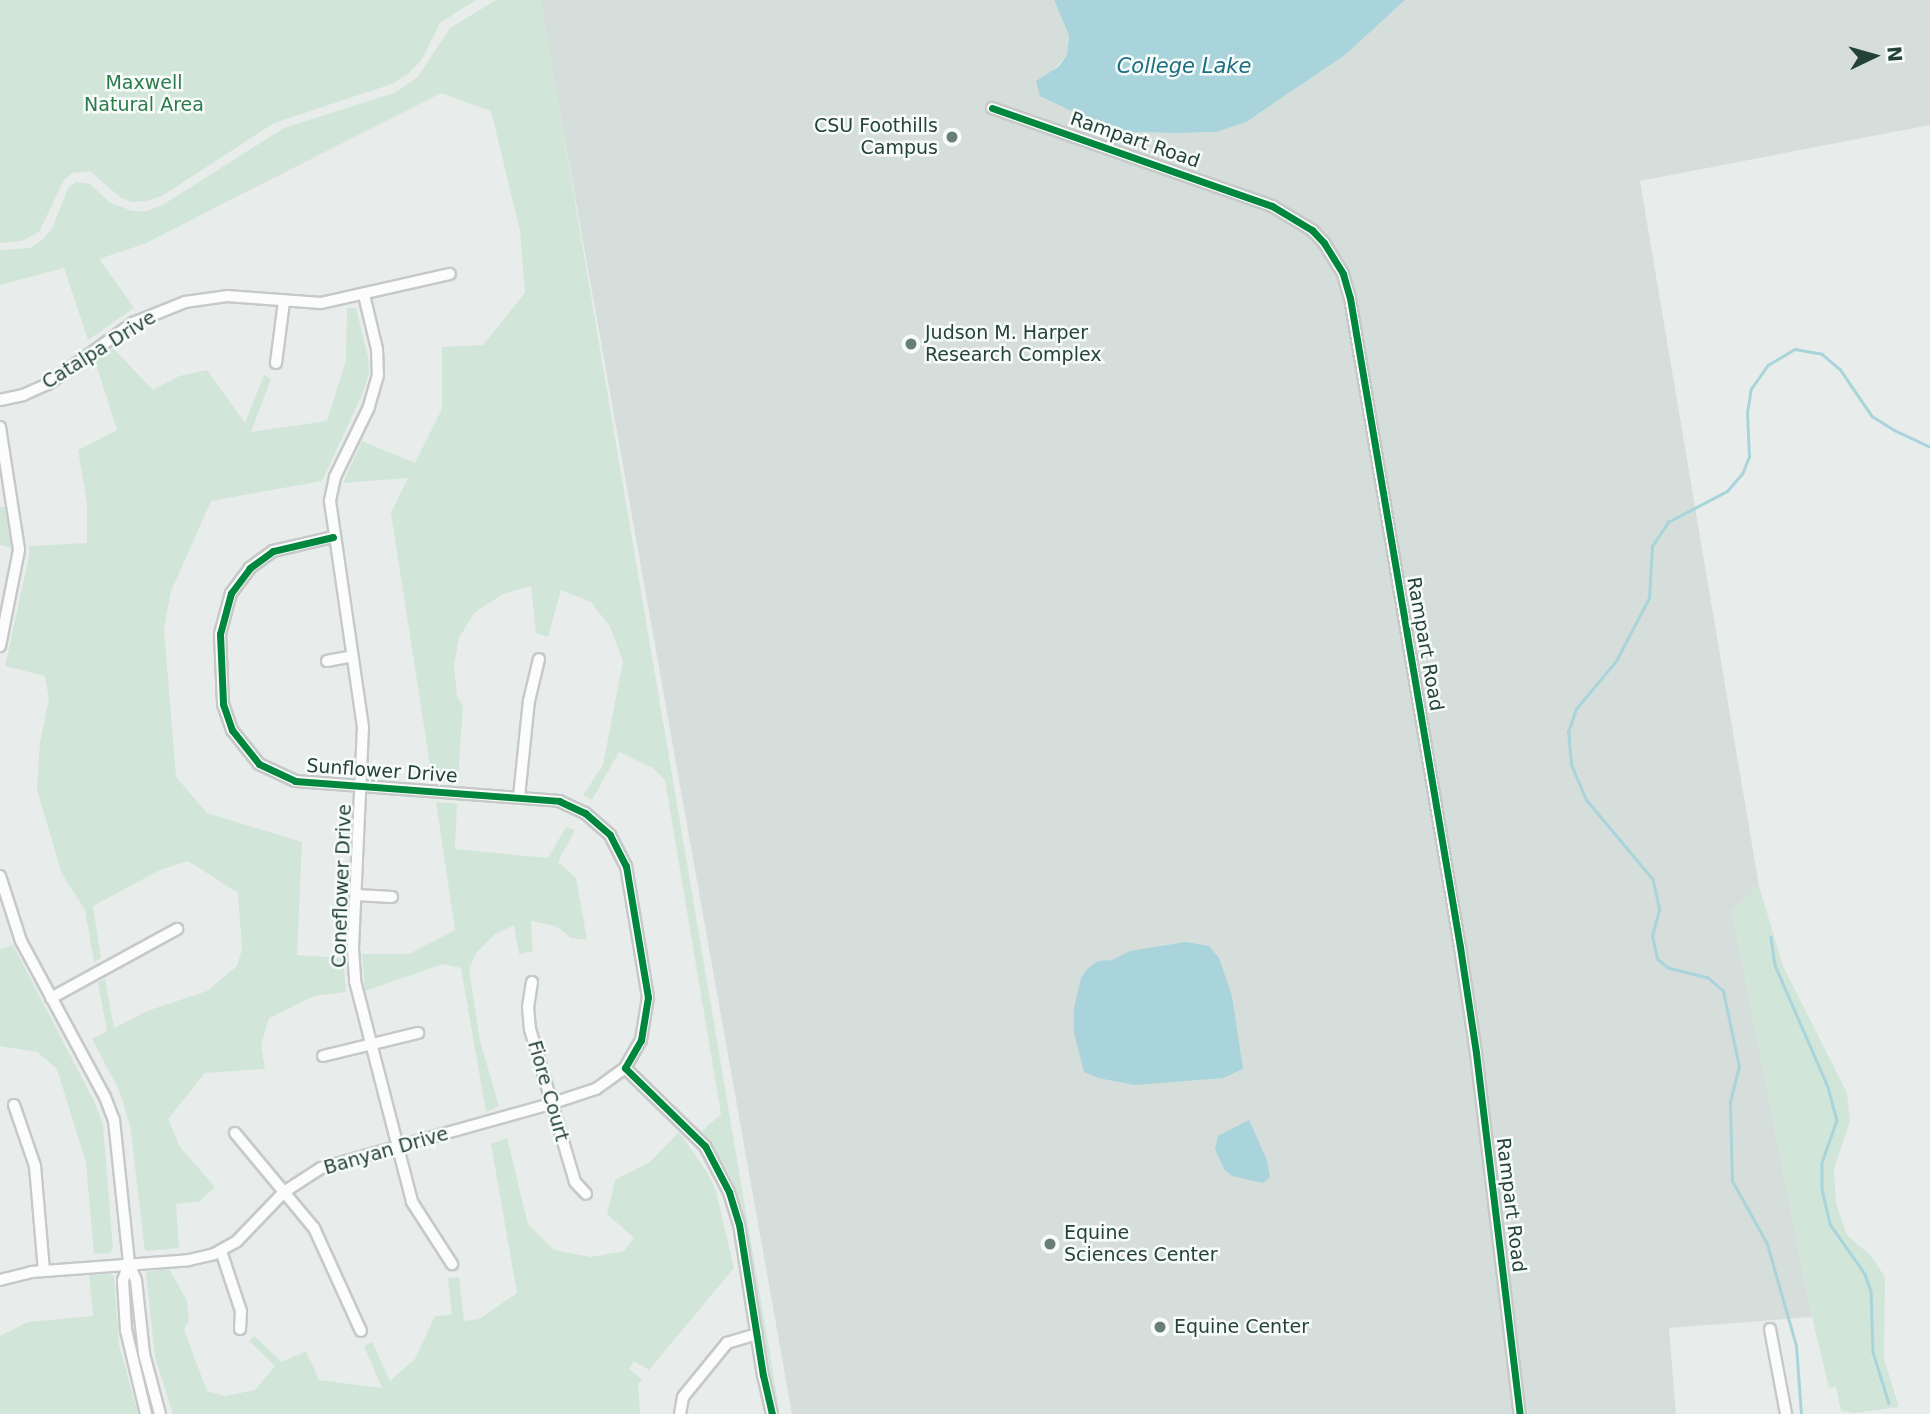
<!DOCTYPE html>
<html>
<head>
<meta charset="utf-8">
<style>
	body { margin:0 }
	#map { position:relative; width:1930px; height:1414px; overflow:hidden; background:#e8edeb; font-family:"DejaVu Sans",sans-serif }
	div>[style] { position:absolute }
	.built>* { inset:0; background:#d6dedb }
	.green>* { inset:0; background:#d1e6d8 }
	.water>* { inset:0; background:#a9d4db }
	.stream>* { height:2.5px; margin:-1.25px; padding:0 1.25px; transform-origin:1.25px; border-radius:1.25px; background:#a9d4db }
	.roads { filter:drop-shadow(2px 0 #c5cac8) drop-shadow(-2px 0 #c5cac8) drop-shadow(0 2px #c5cac8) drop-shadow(0 -2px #c5cac8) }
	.minor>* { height:10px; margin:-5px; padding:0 5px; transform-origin:5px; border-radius:5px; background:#fcfcfc }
	.cycleway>* { height:7px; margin:-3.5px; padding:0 3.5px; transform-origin:3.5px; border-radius:3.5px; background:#00873e }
	.dots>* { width:19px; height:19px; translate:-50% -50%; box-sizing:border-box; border:4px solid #f7fbf9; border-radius:50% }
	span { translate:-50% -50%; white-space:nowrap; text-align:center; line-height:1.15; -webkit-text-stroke:5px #f7fbf9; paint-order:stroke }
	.park-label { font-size:19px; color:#2d7a4b }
	.poi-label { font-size:19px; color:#24423a }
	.right { translate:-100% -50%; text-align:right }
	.left { translate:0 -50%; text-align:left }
	.street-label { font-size:19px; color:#24423a }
	.water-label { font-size:21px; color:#1c6f80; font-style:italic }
	.north { position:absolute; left:1839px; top:21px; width:70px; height:70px; -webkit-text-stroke:5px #f7fbf9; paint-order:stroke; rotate:85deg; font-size:19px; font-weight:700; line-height:28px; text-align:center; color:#24423a }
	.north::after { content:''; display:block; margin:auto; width:24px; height:32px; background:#24423a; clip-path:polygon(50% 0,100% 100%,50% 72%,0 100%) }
</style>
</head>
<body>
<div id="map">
	<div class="built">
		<div style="clip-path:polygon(540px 0,1054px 0,1069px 36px,1067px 55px,1047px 77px,1040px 95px,1129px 132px,1177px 133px,1216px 132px,1265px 109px,1345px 55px,1405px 0,1930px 0,1930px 125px,1640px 181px,1759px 886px,1732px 911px,1812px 1317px,1669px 1328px,1676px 1414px,792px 1414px)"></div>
	</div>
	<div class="green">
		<div style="clip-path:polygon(0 0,476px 0,440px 23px,422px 59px,408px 74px,392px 84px,274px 123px,162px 196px,146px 201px,132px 202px,121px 198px,90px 171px,72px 173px,64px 180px,39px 232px,22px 241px,4px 243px,0 242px)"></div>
		<div style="clip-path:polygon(496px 0,541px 0,778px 1402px,775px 1399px,743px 1210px,731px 1177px,702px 1131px,721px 1114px,665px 780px,653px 768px,619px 752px,592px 800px,583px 795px,603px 765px,623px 661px,610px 627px,591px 602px,561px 590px,548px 637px,536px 633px,531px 586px,503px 594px,474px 613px,459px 638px,454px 666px,457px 696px,463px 706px,458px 780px,432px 778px,391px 513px,408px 478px,343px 483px,362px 441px,415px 463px,442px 409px,442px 347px,483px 345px,525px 293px,520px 231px,491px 111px,441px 93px,144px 244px,99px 259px,134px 308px,88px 340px,64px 268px,0 285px,0 250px,30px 248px,42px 240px,52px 229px,68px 188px,76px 182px,90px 184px,109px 202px,132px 211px,147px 211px,164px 204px,284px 128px,394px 93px,417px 78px,450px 28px)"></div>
		<div style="clip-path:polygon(347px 308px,356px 308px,368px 357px,369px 374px,362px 395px,322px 481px,211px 501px,171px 591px,164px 628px,176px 777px,207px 813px,302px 842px,297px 955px,343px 958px,346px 992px,314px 996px,269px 1018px,261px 1045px,265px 1069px,205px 1073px,168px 1119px,180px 1147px,215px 1187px,200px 1201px,176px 1204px,179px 1248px,145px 1251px,130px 1125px,119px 1090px,92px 1039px,107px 1031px,98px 982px,105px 979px,114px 1028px,147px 1011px,207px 991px,237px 966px,242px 949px,238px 893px,188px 861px,160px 870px,93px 906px,101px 958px,94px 962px,85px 910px,62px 874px,37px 790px,40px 742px,49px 699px,45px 676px,5px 666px,29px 557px,29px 546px,87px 543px,87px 503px,78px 450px,117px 430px,95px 361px,113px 348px,153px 390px,179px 376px,207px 370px,245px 423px,264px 375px,271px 379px,251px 432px,327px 421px,346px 360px)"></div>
		<div style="clip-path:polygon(0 507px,5px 507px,11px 548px,0 545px)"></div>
		<div style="clip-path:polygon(436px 802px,457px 804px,455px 849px,548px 858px,566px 827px,575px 830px,558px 862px,576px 878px,587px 940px,571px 938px,556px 926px,531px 921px,533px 951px,519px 954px,514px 925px,495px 934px,477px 952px,469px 969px,480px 1041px,499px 1106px,486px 1112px,461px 968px,443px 964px,365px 991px,362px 954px,409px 954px,455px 930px)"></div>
		<div style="clip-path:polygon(1759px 886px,1783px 966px,1847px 1093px,1850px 1122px,1834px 1168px,1836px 1203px,1847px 1235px,1870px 1255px,1885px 1277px,1884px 1359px,1899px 1407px,1855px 1413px,1841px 1411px,1836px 1387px,1829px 1388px,1812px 1317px,1732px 911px)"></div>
		<div style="clip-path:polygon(13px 945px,95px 1103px,103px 1125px,113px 1249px,110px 1253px,94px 1254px,86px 1163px,57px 1069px,37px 1052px,0 1046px,0 949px)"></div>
		<div style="clip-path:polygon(679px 1132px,707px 1172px,716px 1191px,734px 1268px,649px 1370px,634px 1361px,629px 1369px,642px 1379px,638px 1384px,640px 1414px,173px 1414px,155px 1357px,146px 1272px,169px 1269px,187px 1301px,189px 1321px,184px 1330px,207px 1391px,225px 1396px,255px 1390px,275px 1366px,249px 1341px,254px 1336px,282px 1362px,306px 1351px,319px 1380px,382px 1388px,364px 1346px,372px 1342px,390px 1381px,415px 1359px,435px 1316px,452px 1315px,448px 1278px,459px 1277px,464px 1321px,479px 1319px,517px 1293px,491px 1144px,507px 1138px,528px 1224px,554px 1250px,591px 1257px,624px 1251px,634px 1238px,607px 1214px,615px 1180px,650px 1162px)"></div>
		<div style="clip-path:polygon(111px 1274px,114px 1277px,119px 1345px,138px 1414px,0 1414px,0 1336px,28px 1322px,93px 1316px,89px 1275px)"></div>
	</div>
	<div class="water">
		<div style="clip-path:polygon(1054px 0,1405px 0,1345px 55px,1246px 122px,1216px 132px,1177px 133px,1129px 132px,1101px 125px,1040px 96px,1036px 81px,1058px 67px,1067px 55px,1069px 36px)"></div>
		<div style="clip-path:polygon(1186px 942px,1209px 946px,1219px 958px,1232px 996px,1243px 1069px,1223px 1078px,1135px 1085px,1098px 1078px,1084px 1072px,1074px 1033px,1074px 1008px,1081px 978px,1087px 969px,1098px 961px,1112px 960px,1130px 951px)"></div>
		<div style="clip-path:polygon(1249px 1120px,1267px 1160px,1270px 1177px,1263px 1183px,1232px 1176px,1224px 1169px,1215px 1149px,1218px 1136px)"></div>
	</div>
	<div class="stream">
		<div style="left:1771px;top:937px;width:28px;rotate:82deg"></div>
		<div style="left:1775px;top:965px;width:133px;rotate:66.5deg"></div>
		<div style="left:1828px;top:1087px;width:34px;rotate:75deg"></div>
		<div style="left:1837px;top:1120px;width:46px;rotate:109.2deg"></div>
		<div style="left:1822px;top:1163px;width:26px;rotate:90deg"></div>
		<div style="left:1822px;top:1189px;width:36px;rotate:77deg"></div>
		<div style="left:1830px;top:1224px;width:61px;rotate:55deg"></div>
		<div style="left:1865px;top:1274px;width:18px;rotate:71deg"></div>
		<div style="left:1871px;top:1291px;width:61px;rotate:88.1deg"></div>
		<div style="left:1873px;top:1352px;width:53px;rotate:72.6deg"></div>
		<div style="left:1801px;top:1414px;width:68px;rotate:-94.2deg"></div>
		<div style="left:1796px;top:1346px;width:106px;rotate:-105.9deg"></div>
		<div style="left:1767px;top:1244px;width:72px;rotate:-119.1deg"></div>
		<div style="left:1732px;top:1181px;width:79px;rotate:-91.5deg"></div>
		<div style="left:1730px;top:1102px;width:36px;rotate:-76deg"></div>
		<div style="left:1739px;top:1067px;width:78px;rotate:-101.9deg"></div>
		<div style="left:1723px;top:991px;width:20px;rotate:-139deg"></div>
		<div style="left:1708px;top:978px;width:41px;rotate:-166deg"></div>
		<div style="left:1668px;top:968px;width:14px;rotate:-141deg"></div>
		<div style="left:1657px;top:959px;width:24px;rotate:-102deg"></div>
		<div style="left:1652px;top:936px;width:28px;rotate:-75deg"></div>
		<div style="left:1659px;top:909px;width:30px;rotate:-102deg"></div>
		<div style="left:1653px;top:880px;width:104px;rotate:-129.9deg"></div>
		<div style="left:1586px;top:800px;width:39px;rotate:-113deg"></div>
		<div style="left:1571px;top:764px;width:32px;rotate:-95deg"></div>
		<div style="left:1568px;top:732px;width:24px;rotate:-71deg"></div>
		<div style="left:1576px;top:709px;width:62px;rotate:-50.2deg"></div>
		<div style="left:1616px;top:661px;width:71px;rotate:-62.4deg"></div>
		<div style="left:1649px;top:598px;width:52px;rotate:-86.7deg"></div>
		<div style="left:1652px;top:546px;width:29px;rotate:-56deg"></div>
		<div style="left:1668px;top:522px;width:67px;rotate:-27.7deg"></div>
		<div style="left:1727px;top:491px;width:23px;rotate:-49deg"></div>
		<div style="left:1742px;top:474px;width:18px;rotate:-68deg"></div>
		<div style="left:1749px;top:457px;width:44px;rotate:-92.6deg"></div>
		<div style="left:1747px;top:413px;width:24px;rotate:-81deg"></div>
		<div style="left:1751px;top:389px;width:29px;rotate:-55deg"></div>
		<div style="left:1768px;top:365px;width:31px;rotate:-31deg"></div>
		<div style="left:1795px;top:349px;width:27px;rotate:10deg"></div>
		<div style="left:1822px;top:354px;width:23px;rotate:40deg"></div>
		<div style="left:1840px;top:369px;width:57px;rotate:55.8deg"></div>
		<div style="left:1872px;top:416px;width:26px;rotate:32deg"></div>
		<div style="left:1894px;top:430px;width:40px;rotate:25deg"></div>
	</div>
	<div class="roads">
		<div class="minor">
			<div style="left:992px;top:108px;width:297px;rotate:19.3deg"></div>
			<div style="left:1272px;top:206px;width:47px;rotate:31deg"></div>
			<div style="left:1312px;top:230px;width:18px;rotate:47deg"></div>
			<div style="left:1324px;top:243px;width:36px;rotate:58deg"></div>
			<div style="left:1343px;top:274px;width:25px;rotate:74deg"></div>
			<div style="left:1350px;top:298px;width:658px;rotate:80.38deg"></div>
			<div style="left:1460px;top:947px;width:107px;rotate:81.4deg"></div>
			<div style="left:1476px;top:1053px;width:364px;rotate:83.1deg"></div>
			<div style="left:364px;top:295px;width:56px;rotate:76.5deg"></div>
			<div style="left:377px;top:349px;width:26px;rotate:88deg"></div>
			<div style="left:378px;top:375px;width:33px;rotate:106deg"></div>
			<div style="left:369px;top:407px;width:78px;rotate:115.9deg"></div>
			<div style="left:335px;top:477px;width:25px;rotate:102deg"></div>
			<div style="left:330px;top:501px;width:228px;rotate:81.7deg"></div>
			<div style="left:363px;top:727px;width:222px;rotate:92.6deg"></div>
			<div style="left:353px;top:949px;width:32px;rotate:86deg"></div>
			<div style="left:355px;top:981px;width:228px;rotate:75.5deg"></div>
			<div style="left:412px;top:1202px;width:74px;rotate:57.2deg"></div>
			<div style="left:276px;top:363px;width:63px;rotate:-82.6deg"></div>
			<div style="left:0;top:400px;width:24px;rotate:-12deg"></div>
			<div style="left:23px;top:395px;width:27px;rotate:-24deg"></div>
			<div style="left:48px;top:384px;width:105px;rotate:-35.7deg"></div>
			<div style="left:133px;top:323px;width:56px;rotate:-22deg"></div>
			<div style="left:185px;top:302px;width:42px;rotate:-8.1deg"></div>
			<div style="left:227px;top:296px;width:94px;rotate:4.3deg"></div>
			<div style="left:321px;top:303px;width:132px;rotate:-12.7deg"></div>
			<div style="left:0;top:427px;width:124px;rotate:81.2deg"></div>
			<div style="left:19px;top:550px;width:98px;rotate:101.2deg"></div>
			<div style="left:333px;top:537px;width:62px;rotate:166.9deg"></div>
			<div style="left:273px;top:551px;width:29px;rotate:144deg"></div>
			<div style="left:250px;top:568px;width:31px;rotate:127deg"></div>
			<div style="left:231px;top:593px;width:42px;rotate:105deg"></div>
			<div style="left:220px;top:634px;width:70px;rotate:87.5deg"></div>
			<div style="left:223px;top:704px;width:28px;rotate:71deg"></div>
			<div style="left:232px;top:730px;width:43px;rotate:51.5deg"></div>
			<div style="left:259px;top:764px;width:40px;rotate:25deg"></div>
			<div style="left:295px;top:781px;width:265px;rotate:4.3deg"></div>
			<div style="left:559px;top:801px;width:29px;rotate:25deg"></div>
			<div style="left:585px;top:813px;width:33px;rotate:41deg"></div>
			<div style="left:610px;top:835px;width:35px;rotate:63deg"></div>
			<div style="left:626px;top:866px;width:133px;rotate:80.5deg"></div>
			<div style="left:648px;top:997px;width:44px;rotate:99.2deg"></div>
			<div style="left:641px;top:1040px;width:32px;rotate:120deg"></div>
			<div style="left:625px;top:1068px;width:112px;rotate:44.3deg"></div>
			<div style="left:705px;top:1146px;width:52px;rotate:62.4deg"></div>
			<div style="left:729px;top:1192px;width:34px;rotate:73deg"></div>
			<div style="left:739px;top:1224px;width:153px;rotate:81deg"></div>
			<div style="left:763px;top:1375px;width:40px;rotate:77deg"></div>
			<div style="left:327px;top:661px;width:26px;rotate:-11deg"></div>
			<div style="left:519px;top:797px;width:97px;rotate:-84.1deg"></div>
			<div style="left:529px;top:701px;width:43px;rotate:-76.6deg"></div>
			<div style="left:0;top:876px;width:68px;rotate:72.1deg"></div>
			<div style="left:21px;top:941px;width:177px;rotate:61.7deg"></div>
			<div style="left:105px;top:1097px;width:25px;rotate:69deg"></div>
			<div style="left:114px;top:1120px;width:144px;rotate:84deg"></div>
			<div style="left:129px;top:1263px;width:18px;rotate:68deg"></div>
			<div style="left:136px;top:1280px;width:74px;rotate:83.8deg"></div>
			<div style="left:144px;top:1354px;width:62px;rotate:75.1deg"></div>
			<div style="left:356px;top:895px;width:36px;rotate:3deg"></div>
			<div style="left:532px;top:982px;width:25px;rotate:99deg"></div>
			<div style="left:528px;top:1007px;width:22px;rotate:85deg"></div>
			<div style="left:530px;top:1029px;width:159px;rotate:73.6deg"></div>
			<div style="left:575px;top:1182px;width:16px;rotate:47deg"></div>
			<div style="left:51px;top:998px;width:144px;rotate:-28.7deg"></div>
			<div style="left:323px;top:1056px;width:98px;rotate:-13.6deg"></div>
			<div style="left:14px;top:1105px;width:65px;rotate:71deg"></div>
			<div style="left:35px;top:1166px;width:105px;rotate:85.1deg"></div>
			<div style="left:235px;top:1133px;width:124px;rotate:50.3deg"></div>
			<div style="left:314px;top:1228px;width:113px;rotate:65.5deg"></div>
			<div style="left:221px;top:1251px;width:63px;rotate:71.6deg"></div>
			<div style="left:241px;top:1311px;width:18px;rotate:93deg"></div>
			<div style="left:129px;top:1263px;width:18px;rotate:109deg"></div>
			<div style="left:123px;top:1280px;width:50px;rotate:86.6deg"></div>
			<div style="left:126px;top:1330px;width:86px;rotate:76.6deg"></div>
			<div style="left:0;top:1280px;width:32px;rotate:-14deg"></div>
			<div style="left:31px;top:1272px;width:158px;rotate:-4.3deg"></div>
			<div style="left:189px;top:1260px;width:26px;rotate:-13deg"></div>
			<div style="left:214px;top:1254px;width:26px;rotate:-29deg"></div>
			<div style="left:237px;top:1241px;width:68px;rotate:-46.2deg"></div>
			<div style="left:284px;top:1192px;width:44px;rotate:-33deg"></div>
			<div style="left:321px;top:1168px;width:238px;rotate:-15.6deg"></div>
			<div style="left:550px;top:1104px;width:48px;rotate:-18.1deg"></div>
			<div style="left:596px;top:1089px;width:36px;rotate:-36deg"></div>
			<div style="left:1770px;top:1329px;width:86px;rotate:79.3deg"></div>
			<div style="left:680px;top:1414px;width:17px;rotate:-80deg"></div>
			<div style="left:683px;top:1397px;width:70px;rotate:-50.8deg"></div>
			<div style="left:727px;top:1343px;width:31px;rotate:-17deg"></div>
		</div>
	</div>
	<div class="cycleway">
		<div style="left:992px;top:108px;width:297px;rotate:19.3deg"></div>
		<div style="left:1272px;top:206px;width:47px;rotate:31deg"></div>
		<div style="left:1312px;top:230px;width:18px;rotate:47deg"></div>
		<div style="left:1324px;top:243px;width:36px;rotate:58deg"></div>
		<div style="left:1343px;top:274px;width:25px;rotate:74deg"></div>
		<div style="left:1350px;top:298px;width:658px;rotate:80.38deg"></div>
		<div style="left:1460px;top:947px;width:107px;rotate:81.4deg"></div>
		<div style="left:1476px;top:1053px;width:364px;rotate:83.1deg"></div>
		<div style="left:333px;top:537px;width:62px;rotate:166.9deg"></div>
		<div style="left:273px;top:551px;width:29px;rotate:144deg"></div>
		<div style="left:250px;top:568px;width:31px;rotate:127deg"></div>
		<div style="left:231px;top:593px;width:42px;rotate:105deg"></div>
		<div style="left:220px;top:634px;width:70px;rotate:87.5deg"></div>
		<div style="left:223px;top:704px;width:28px;rotate:71deg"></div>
		<div style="left:232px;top:730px;width:43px;rotate:51.5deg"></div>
		<div style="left:259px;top:764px;width:40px;rotate:25deg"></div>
		<div style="left:295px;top:781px;width:265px;rotate:4.3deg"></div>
		<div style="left:559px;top:801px;width:29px;rotate:25deg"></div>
		<div style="left:585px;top:813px;width:33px;rotate:41deg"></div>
		<div style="left:610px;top:835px;width:35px;rotate:63deg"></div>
		<div style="left:626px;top:866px;width:133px;rotate:80.5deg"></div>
		<div style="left:648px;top:997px;width:44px;rotate:99.2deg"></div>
		<div style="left:641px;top:1040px;width:32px;rotate:120deg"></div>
		<div style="left:625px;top:1068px;width:112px;rotate:44.3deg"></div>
		<div style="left:705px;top:1146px;width:52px;rotate:62.4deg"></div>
		<div style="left:729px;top:1192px;width:34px;rotate:73deg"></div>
		<div style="left:739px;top:1224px;width:153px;rotate:81deg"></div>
		<div style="left:763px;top:1375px;width:40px;rotate:77deg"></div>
	</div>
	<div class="dots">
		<div style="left:952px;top:137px;background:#697e78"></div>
		<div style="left:911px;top:344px;background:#697e78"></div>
		<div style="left:1050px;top:1244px;background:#697e78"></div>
		<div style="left:1160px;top:1327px;background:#697e78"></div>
	</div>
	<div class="park-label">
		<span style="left:144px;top:94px">Maxwell<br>Natural Area</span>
	</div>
	<div class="poi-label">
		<span class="right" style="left:938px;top:137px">CSU Foothills<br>Campus</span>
		<span class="left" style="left:925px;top:344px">Judson M. Harper<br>Research Complex</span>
		<span class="left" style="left:1064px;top:1244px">Equine<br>Sciences Center</span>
		<span class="left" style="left:1174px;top:1327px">Equine Center</span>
	</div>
	<div class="street-label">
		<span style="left:1135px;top:140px;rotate:19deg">Rampart Road</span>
		<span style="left:99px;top:350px;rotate:-32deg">Catalpa Drive</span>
		<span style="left:1425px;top:644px;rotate:80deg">Rampart Road</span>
		<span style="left:382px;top:771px;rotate:4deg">Sunflower Drive</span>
		<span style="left:342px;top:886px;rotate:-88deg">Coneflower Drive</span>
		<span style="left:548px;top:1091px;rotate:74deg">Fiore Court</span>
		<span style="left:386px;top:1151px;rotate:-16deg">Banyan Drive</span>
		<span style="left:1511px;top:1205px;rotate:83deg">Rampart Road</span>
	</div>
	<div class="water-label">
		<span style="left:1184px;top:66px">College Lake</span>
	</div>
	<div class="north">N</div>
</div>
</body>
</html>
